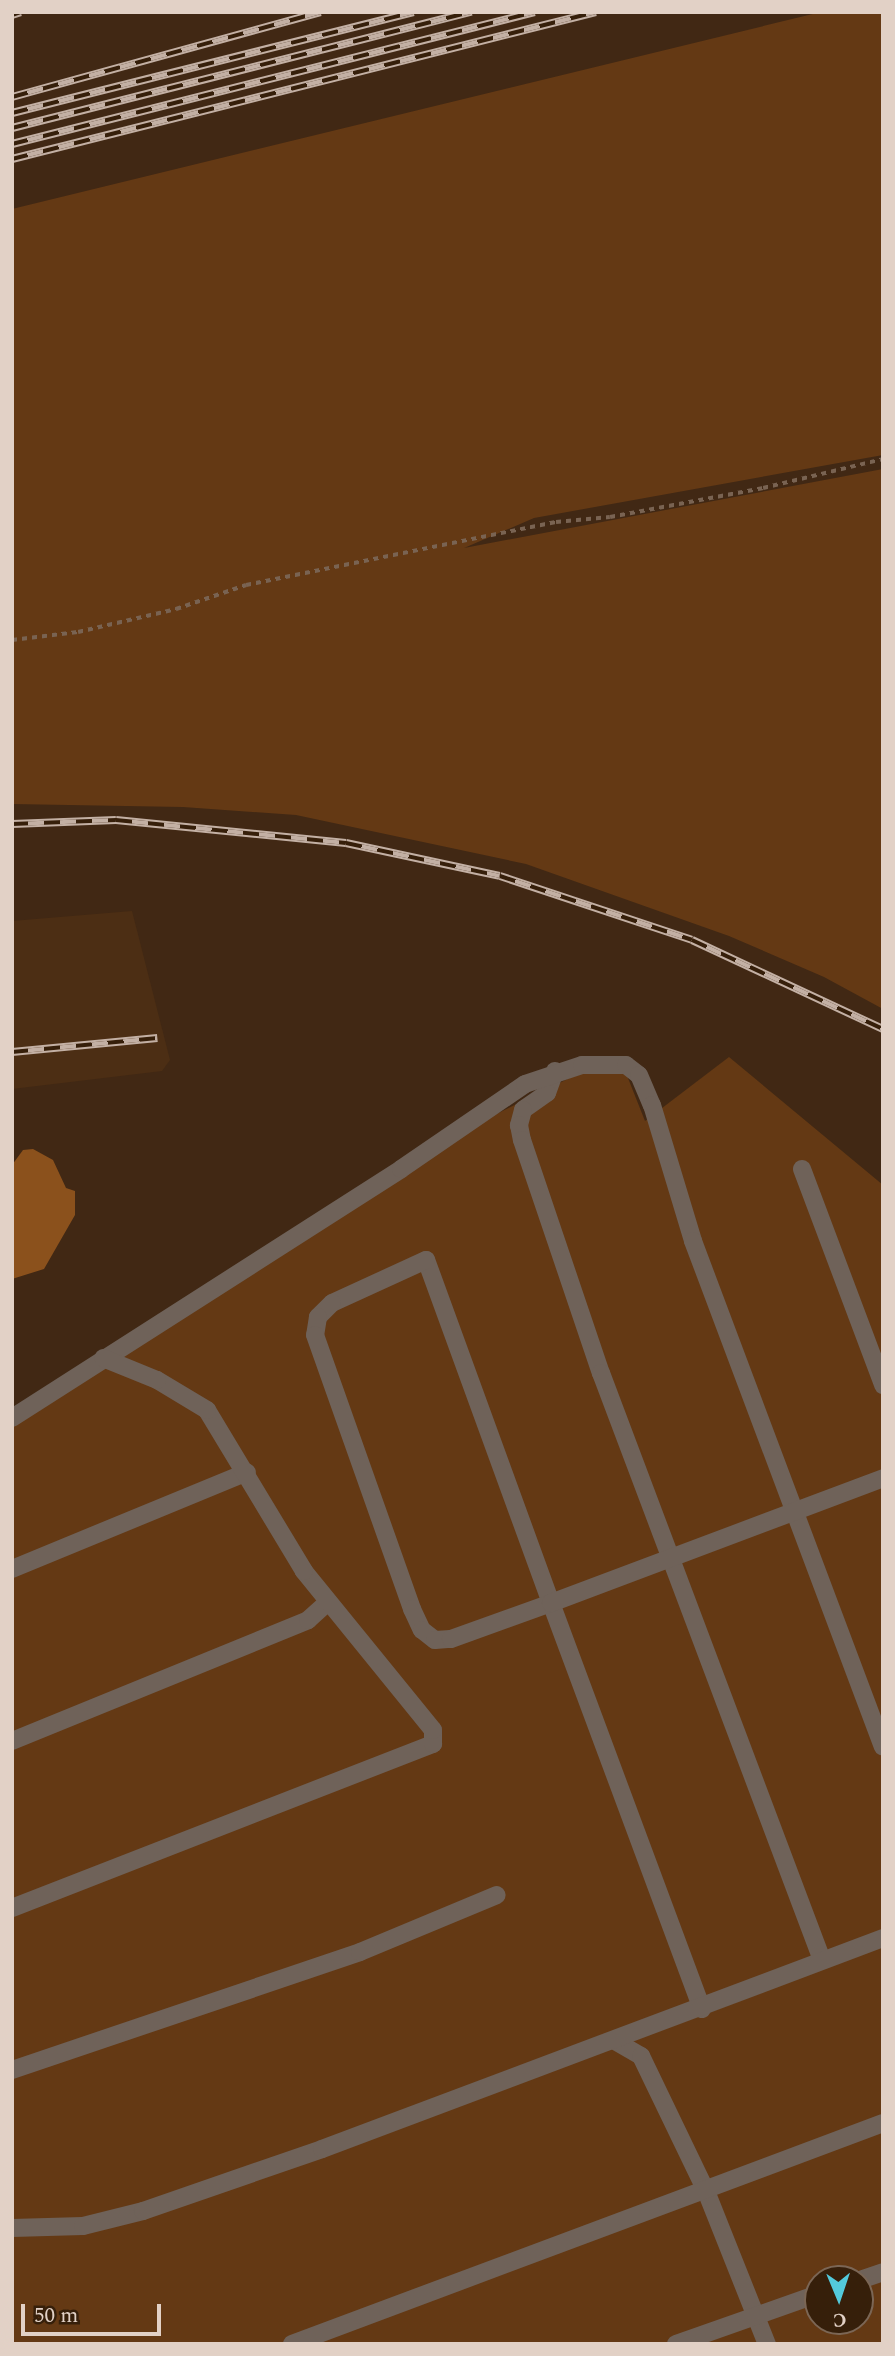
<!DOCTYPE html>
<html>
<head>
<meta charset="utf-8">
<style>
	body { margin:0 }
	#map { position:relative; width:895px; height:2356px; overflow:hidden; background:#412814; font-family:Spectral,serif }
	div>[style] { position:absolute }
	.built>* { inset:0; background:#4c2e14 }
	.green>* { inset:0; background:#643914 }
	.forest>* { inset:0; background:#8b511c }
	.path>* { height:3.5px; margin-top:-1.75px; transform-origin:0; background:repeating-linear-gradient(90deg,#796352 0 5px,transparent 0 10px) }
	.minor>* { height:18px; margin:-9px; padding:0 9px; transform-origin:9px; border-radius:9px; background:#6f6259 }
	.rail>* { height:8px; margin-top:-4px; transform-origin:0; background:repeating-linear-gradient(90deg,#361f0a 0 16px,#c3b0a4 0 32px); box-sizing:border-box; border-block:2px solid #c3b0a4 }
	span { translate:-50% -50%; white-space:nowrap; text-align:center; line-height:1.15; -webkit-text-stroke:5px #361f0a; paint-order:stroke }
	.frame { position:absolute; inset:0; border:14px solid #e2d1c6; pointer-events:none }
	.north { position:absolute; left:804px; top:2265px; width:70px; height:70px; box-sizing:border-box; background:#361f0a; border:2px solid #7b6655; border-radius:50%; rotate:178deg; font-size:19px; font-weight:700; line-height:28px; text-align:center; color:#e2d1c6 }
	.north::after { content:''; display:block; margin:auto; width:24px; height:32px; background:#53cadc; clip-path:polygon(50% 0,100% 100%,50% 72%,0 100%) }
	.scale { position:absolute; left:21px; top:2304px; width:140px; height:32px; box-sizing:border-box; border:4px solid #e2d1c6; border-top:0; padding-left:9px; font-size:21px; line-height:24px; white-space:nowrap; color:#e2d1c6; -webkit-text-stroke:5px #361f0a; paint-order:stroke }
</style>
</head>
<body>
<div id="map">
	<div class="built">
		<div style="clip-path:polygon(132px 911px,170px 1060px,162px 1071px,12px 1089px,12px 921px)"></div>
	</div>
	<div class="green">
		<div style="clip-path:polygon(821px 12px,883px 12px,883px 455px,534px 518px,464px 548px,883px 469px,883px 1009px,824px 977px,729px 936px,526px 864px,296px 815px,183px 807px,12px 804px,12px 209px)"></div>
		<div style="clip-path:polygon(evenodd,729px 1057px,883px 1185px,883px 2344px,12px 2344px,12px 1416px,460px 1132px,598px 1064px,624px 1068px,645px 1121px,729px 1057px,818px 2279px,860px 2279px,860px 2321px,818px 2321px,818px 2279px)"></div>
	</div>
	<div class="forest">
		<div style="clip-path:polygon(33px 1149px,53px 1160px,66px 1188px,75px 1191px,75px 1215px,44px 1269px,12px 1279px,12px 1165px,23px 1150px)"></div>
	</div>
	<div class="path">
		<div style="left:12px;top:640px;width:66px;rotate:-6.9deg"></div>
		<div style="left:78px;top:632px;width:101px;rotate:-13.2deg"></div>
		<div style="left:176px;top:609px;width:74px;rotate:-18.9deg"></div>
		<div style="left:246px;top:585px;width:316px;rotate:-11.5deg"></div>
		<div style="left:556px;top:522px;width:54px;rotate:-5.3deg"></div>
		<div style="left:610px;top:517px;width:156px;rotate:-10.7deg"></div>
		<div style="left:763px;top:488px;width:123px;rotate:-13.6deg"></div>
	</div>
	<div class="minor">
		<div style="left:555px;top:1071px;width:23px;rotate:110deg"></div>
		<div style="left:547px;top:1093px;width:29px;rotate:145deg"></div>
		<div style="left:523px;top:1110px;width:16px;rotate:105deg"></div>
		<div style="left:519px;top:1125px;width:15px;rotate:79deg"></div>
		<div style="left:522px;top:1140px;width:246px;rotate:71.3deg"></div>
		<div style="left:601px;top:1373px;width:627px;rotate:69.37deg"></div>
		<div style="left:802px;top:1169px;width:231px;rotate:69.4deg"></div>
		<div style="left:12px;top:1418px;width:462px;rotate:-32.6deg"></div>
		<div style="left:401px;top:1169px;width:150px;rotate:-34.4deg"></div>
		<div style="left:525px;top:1084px;width:60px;rotate:-18.4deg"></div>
		<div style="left:582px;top:1065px;width:44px"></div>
		<div style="left:626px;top:1065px;width:16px;rotate:38deg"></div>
		<div style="left:639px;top:1075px;width:33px;rotate:67deg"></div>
		<div style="left:652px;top:1105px;width:142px;rotate:73.2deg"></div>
		<div style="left:693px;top:1241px;width:540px;rotate:69.42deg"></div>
		<div style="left:12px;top:1569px;width:254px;rotate:-22.4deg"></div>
		<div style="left:12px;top:1741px;width:320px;rotate:-22.2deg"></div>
		<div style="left:308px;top:1620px;width:27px;rotate:-42deg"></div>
		<div style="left:12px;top:1908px;width:452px;rotate:-21.3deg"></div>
		<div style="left:433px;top:1744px;width:14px;rotate:-90deg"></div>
		<div style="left:433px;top:1730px;width:205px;rotate:-129.1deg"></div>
		<div style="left:304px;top:1571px;width:188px;rotate:-121.1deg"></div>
		<div style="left:207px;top:1410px;width:58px;rotate:-149deg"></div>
		<div style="left:157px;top:1380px;width:58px;rotate:-157.8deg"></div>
		<div style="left:702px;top:2009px;width:433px;rotate:-110.4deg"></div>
		<div style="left:551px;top:1603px;width:365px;rotate:-110deg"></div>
		<div style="left:426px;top:1260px;width:103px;rotate:155.4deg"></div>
		<div style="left:332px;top:1303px;width:20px;rotate:135deg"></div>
		<div style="left:318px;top:1317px;width:18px;rotate:99deg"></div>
		<div style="left:315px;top:1335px;width:291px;rotate:70.5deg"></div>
		<div style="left:412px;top:1609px;width:23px;rotate:65deg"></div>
		<div style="left:422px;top:1630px;width:16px;rotate:38deg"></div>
		<div style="left:435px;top:1640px;width:16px;rotate:-4deg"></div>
		<div style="left:451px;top:1639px;width:106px;rotate:-19.8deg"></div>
		<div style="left:551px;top:1603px;width:355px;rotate:-20.6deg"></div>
		<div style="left:615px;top:2041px;width:30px;rotate:30deg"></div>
		<div style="left:641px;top:2056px;width:150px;rotate:64.3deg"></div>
		<div style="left:706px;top:2191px;width:165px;rotate:68.3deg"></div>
		<div style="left:12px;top:2070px;width:367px;rotate:-18.7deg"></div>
		<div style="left:360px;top:1952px;width:148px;rotate:-22.6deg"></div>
		<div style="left:12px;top:2228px;width:71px;rotate:-1.6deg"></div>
		<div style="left:83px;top:2226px;width:62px;rotate:-14deg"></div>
		<div style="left:143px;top:2211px;width:189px;rotate:-19.1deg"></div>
		<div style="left:322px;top:2149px;width:599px;rotate:-20.61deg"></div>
		<div style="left:860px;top:2280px;width:24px;rotate:-19deg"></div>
		<div style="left:292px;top:2344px;width:631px;rotate:-20.5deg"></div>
		<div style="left:676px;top:2344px;width:151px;rotate:-19.4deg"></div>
	</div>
	<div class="rail">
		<div style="left:12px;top:15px;width:9px;rotate:-18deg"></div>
		<div style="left:12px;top:97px;width:320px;rotate:-15.4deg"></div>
		<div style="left:12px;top:113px;width:414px;rotate:-14.1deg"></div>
		<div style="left:12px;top:128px;width:474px;rotate:-14.2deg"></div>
		<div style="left:12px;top:144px;width:539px;rotate:-14.17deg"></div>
		<div style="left:12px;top:159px;width:602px;rotate:-14.13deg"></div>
		<div style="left:12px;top:824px;width:104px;rotate:-2.2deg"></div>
		<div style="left:116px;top:820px;width:231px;rotate:5.7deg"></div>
		<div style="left:346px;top:843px;width:157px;rotate:12.1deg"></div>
		<div style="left:500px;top:876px;width:202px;rotate:18.4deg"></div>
		<div style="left:692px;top:940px;width:211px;rotate:25deg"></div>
		<div style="left:12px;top:1052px;width:146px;rotate:-5.5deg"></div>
	</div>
	<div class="frame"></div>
	<div class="north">С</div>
	<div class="scale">50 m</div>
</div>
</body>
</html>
